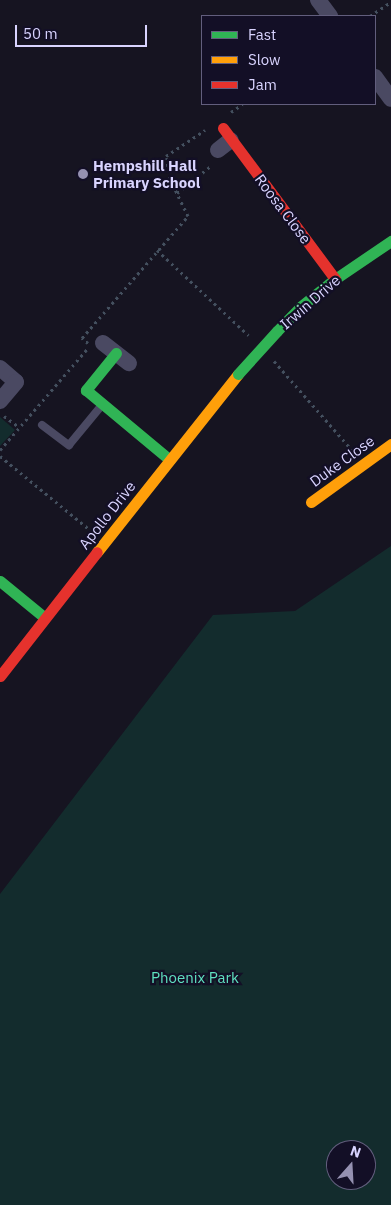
<!DOCTYPE html>
<html>
<head>
<meta charset="utf-8">
<style>
	body { margin:0 }
	#map { position:relative; width:391px; height:1205px; overflow:hidden; background:#161421; font-family:"IBM Plex Sans",sans-serif }
	div>[style] { position:absolute }
	.green>* { inset:0; background:#132c2d }
	.path>* { height:3px; margin-top:-1.5px; transform-origin:0; background:repeating-linear-gradient(90deg,#44505f 0 2.5px,transparent 0 6.5px) }
	.lane>* { height:8px; margin:-4px; padding:0 4px; transform-origin:4px; border-radius:4px; background:#4a4962 }
	.street>* { height:16px; margin:-8px; padding:0 8px; transform-origin:8px; border-radius:8px; background:#4a4962 }
	.fast>* { height:11px; margin:-5.5px; padding:0 5.5px; transform-origin:5.5px; border-radius:5.5px; background:#30b455 }
	.slow>* { height:11px; margin:-5.5px; padding:0 5.5px; transform-origin:5.5px; border-radius:5.5px; background:#ff9f0a }
	.jam>* { height:11px; margin:-5.5px; padding:0 5.5px; transform-origin:5.5px; border-radius:5.5px; background:#e5322d }
	.fast-bridge>* { height:11px; margin:-5.5px; padding:0 5.5px; transform-origin:5.5px; border-radius:5.5px; background:#30b455 }
	.dots>* { width:14px; height:14px; translate:-50% -50%; box-sizing:border-box; border:2px solid #130f26; border-radius:50% }
	span { translate:-50% -50%; white-space:nowrap; text-align:center; line-height:1.15; -webkit-text-stroke:4.5px #130f26; paint-order:stroke }
	.poi-label { font-size:15px; color:#d9d4ff; font-weight:700 }
	.left { translate:0 -50%; text-align:left }
	.street-label { font-size:15px; color:#d9d4ff }
	.park-label { font-size:15px; color:#5fe0c0 }
	.legend { position:absolute; left:201px; top:15px; width:175px; height:90px; box-sizing:border-box; background:#130f26; border:1px solid #625e7d; margin:0; padding:6px 9px; list-style:none; font-size:15px; color:#d9d4ff }
	.legend li { display:flex; align-items:center; gap:10px; height:25px }
	.legend b { width:25px; border:1px solid #625e7d }
	.north { position:absolute; left:326px; top:1140px; width:50px; height:50px; box-sizing:border-box; background:#130f26; border:1px solid #625e7d; border-radius:50%; rotate:19deg; font-size:14px; font-weight:700; line-height:20px; text-align:center; color:#d9d4ff }
	.north::after { content:''; display:block; margin:auto; width:18px; height:22px; background:#9591b1; clip-path:polygon(50% 0,100% 100%,50% 72%,0 100%) }
	.scale { position:absolute; left:15px; top:25px; width:132px; height:22px; box-sizing:border-box; border:2px solid #d9d4ff; border-top:0; padding-left:6px; font-size:15px; line-height:18px; white-space:nowrap; color:#d9d4ff; -webkit-text-stroke:4px #130f26; paint-order:stroke }
</style>
</head>
<body>
<div id="map">
	<div class="green">
		<div style="clip-path:polygon(0 417px,15px 430px,0 446px)"></div>
		<div style="clip-path:polygon(evenodd,391px 546px,391px 1205px,0 1205px,0 894px,213px 615px,295px 611px,391px 546px,336px 1150px,366px 1150px,366px 1180px,336px 1180px,336px 1150px)"></div>
	</div>
	<div class="path">
		<div style="left:370px;top:16px;width:25px;rotate:-34deg"></div>
		<div style="left:231px;top:112px;width:14px;rotate:-34deg"></div>
		<div style="left:177px;top:193px;width:45px;rotate:-38.7deg"></div>
		<div style="left:157px;top:250px;width:125px;rotate:43deg"></div>
		<div style="left:88px;top:343px;width:8px;rotate:-140deg"></div>
		<div style="left:82px;top:338px;width:162px;rotate:-49deg"></div>
		<div style="left:188px;top:216px;width:41px;rotate:-115.9deg"></div>
		<div style="left:170px;top:179px;width:23px;rotate:-100deg"></div>
		<div style="left:166px;top:156px;width:47px;rotate:-33.7deg"></div>
		<div style="left:274px;top:361px;width:118px;rotate:48.8deg"></div>
		<div style="left:4px;top:416px;width:19px;rotate:36deg"></div>
		<div style="left:0;top:450px;width:135px;rotate:-49.2deg"></div>
		<div style="left:0;top:456px;width:117px;rotate:39.4deg"></div>
	</div>
	<div class="lane">
		<div style="left:42px;top:425px;width:34px;rotate:37deg"></div>
		<div style="left:69px;top:445px;width:52px;rotate:-50.5deg"></div>
	</div>
	<div class="street">
		<div style="left:318px;top:0;width:20px;rotate:53deg"></div>
		<div style="left:375px;top:77px;width:27px;rotate:54deg"></div>
		<div style="left:218px;top:150px;width:16px;rotate:-38deg"></div>
		<div style="left:103px;top:343px;width:33px;rotate:38deg"></div>
		<div style="left:0;top:368px;width:21px;rotate:41deg"></div>
		<div style="left:16px;top:382px;width:25px;rotate:130deg"></div>
	</div>
	<div class="fast">
		<div style="left:277px;top:331px;width:33px;rotate:-46deg"></div>
		<div style="left:300px;top:307px;width:45px;rotate:-38.7deg"></div>
		<div style="left:335px;top:279px;width:68px;rotate:-34.2deg"></div>
		<div style="left:116px;top:353px;width:48px;rotate:129deg"></div>
		<div style="left:86px;top:390px;width:109px;rotate:39.8deg"></div>
		<div style="left:0;top:581px;width:58px;rotate:39.4deg"></div>
	</div>
	<div class="slow">
		<div style="left:311px;top:502px;width:99px;rotate:-35.9deg"></div>
		<div style="left:97px;top:552px;width:227px;rotate:-51.6deg"></div>
	</div>
	<div class="jam">
		<div style="left:223px;top:128px;width:188px;rotate:53.4deg"></div>
		<div style="left:0;top:676px;width:157px;rotate:-52deg"></div>
	</div>
	<div class="fast-bridge">
		<div style="left:238px;top:374px;width:58px;rotate:-47.8deg"></div>
	</div>
	<div class="dots">
		<div style="left:83px;top:174px;background:#9591b1"></div>
	</div>
	<div class="poi-label">
		<span class="left" style="left:93px;top:174px">Hempshill Hall<br>Primary School</span>
	</div>
	<div class="street-label">
		<span style="left:283px;top:209px;rotate:53deg">Roosa Close</span>
		<span style="left:310px;top:302px;rotate:-41deg">Irwin Drive</span>
		<span style="left:342px;top:461px;rotate:-36deg">Duke Close</span>
		<span style="left:107px;top:515px;rotate:-52deg">Apollo Drive</span>
	</div>
	<div class="park-label">
		<span style="left:195px;top:978px">Phoenix Park</span>
	</div>
	<ul class="legend">
	<li><b style="height:6px;background:#30b455"></b>Fast</li>
	<li><b style="height:6px;background:#ff9f0a"></b>Slow</li>
	<li><b style="height:6px;background:#e5322d"></b>Jam</li>
	</ul>
	<div class="north">N</div>
	<div class="scale">50 m</div>
</div>
</body>
</html>
